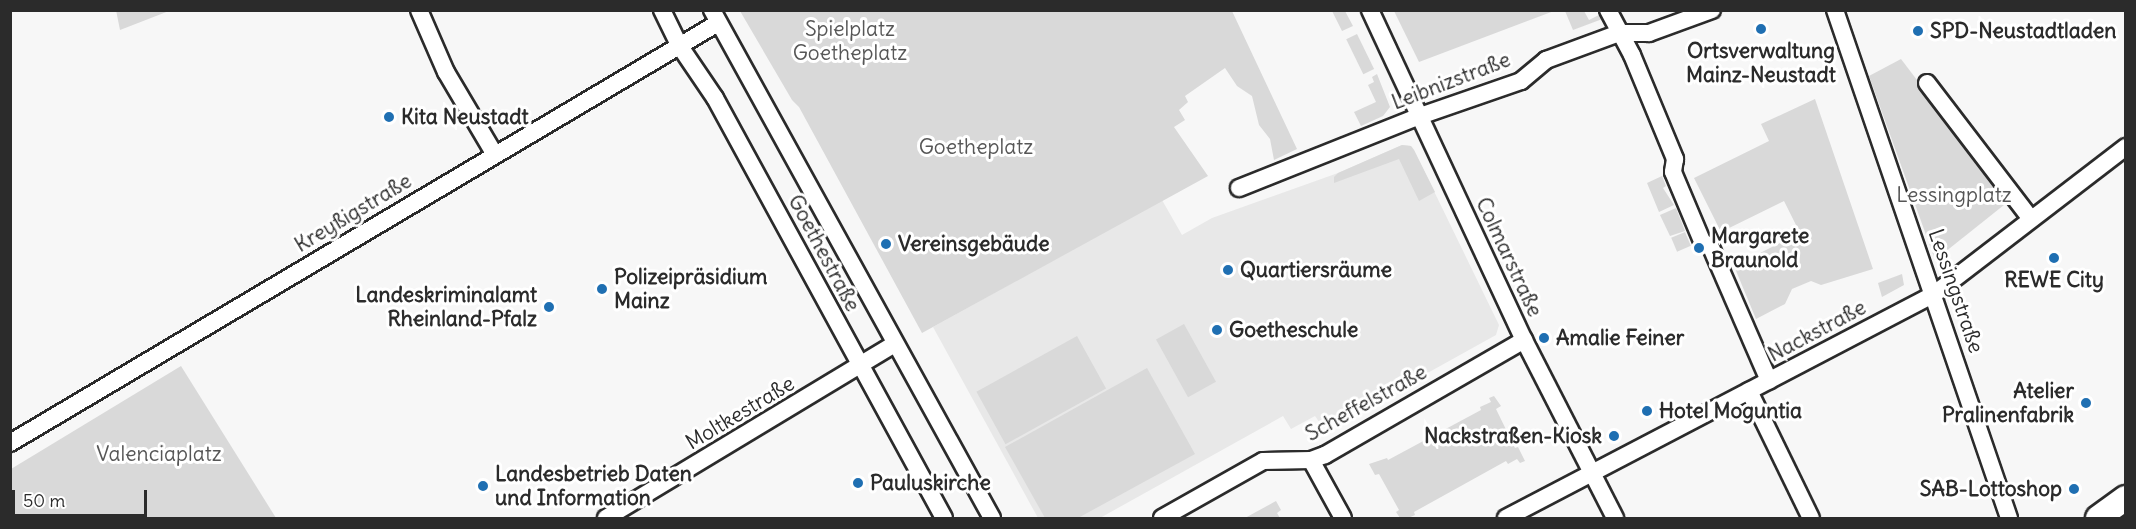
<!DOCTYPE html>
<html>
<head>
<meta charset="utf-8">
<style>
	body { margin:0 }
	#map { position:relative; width:2136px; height:529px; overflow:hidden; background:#f7f7f7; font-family:Delius,sans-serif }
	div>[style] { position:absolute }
	.built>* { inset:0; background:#e8e8e8 }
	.green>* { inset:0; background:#d9d9d9; transform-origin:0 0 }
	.roads { filter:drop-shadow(2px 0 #2b2b2b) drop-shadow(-2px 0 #2b2b2b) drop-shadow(0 2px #2b2b2b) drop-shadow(0 -2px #2b2b2b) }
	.street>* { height:16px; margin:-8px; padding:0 8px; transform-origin:8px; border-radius:8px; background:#fff }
	.secondary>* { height:24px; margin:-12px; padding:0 12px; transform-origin:12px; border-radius:12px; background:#fff }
	.dots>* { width:16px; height:16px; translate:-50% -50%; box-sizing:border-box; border:3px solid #fff; border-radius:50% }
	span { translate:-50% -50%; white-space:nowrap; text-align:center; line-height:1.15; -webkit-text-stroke:6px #fff; paint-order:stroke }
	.park-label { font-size:21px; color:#565656 }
	.poi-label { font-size:21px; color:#2b2b2b; font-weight:700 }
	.left { translate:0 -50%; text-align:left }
	.right { translate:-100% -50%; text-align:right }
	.street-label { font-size:21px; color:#2b2b2b }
	.frame { position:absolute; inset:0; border:12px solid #2b2b2b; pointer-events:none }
	.scale { position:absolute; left:12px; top:490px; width:135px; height:27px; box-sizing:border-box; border:3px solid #2b2b2b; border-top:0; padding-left:8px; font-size:18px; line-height:21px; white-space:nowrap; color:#2b2b2b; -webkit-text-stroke:4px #fff; paint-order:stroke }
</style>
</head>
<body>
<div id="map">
	<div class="built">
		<div style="clip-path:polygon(1402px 145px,1411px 146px,1414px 150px,1499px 325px,1496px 335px,1332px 426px,1322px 426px,1315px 416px,1291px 429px,1283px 416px,1100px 518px,1038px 518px,933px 327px,1162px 200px,1182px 235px,1212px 218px,1338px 173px)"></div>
	</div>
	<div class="green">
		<div style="clip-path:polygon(116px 10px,169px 10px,169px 11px,120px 30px)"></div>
		<div style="clip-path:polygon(740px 11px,1232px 11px,1297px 149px,1274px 160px,1270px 139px,1259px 125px,1252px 96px,1237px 86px,1225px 68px,1185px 96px,1188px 102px,1179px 110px,1185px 120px,1174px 127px,1208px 176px,922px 333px,799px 107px,792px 100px)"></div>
		<div style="clip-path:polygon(1332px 11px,1345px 11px,1353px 26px,1342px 31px)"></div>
		<div style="clip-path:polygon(1394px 11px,1554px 11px,1419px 62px)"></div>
		<div style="clip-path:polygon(1565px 11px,1584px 11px,1589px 20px,1601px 14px,1605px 18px,1573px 30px)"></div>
		<div style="left:1357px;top:34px;width:39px;height:12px;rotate:64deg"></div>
		<div style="clip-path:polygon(1901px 59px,2009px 201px,1935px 260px,1869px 76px)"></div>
		<div style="clip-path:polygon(1377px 74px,1390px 107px,1383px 116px,1361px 126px,1354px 112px,1376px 102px,1368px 85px,1374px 82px,1372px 77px)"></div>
		<div style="clip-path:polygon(1815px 99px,1873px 269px,1821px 285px,1811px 281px,1792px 289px,1785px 304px,1756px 319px,1734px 266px,1800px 233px,1784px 201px,1721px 232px,1694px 178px,1769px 141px,1761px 124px)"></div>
		<div style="clip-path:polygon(1402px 145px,1411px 146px,1414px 150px,1435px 192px,1419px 201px,1399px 159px,1334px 183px,1334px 177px,1338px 173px)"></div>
		<div style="clip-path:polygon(1662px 176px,1666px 186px,1663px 188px,1674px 205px,1659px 212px,1647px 183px)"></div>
		<div style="clip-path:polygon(1676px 208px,1685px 231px,1670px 236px,1660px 215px)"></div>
		<div style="left:1685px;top:232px;width:15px;height:15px;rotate:67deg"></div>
		<div style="clip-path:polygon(1902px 274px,1904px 285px,1882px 297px,1878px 283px)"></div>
		<div style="left:1184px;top:324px;width:66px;height:32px;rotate:61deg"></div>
		<div style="left:1077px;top:336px;width:60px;height:115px;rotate:61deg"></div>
		<div style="clip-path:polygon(181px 366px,276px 518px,11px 518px,11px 469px)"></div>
		<div style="clip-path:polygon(1147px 368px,1195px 454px,1078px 518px,1045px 518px,1005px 447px)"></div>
		<div style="clip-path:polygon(1494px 396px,1501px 406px,1496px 409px,1515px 448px,1518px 447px,1525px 461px,1520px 463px,1517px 459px,1508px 464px,1506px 461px,1414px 512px,1415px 515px,1408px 518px,1400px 518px,1396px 512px,1399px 510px,1379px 474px,1375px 475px,1369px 464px,1387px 458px,1388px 460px,1481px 410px,1480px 407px,1491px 402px,1489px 398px)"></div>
		<div style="clip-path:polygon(1276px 501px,1281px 510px,1277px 513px,1280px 518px,1245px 518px)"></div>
	</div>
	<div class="roads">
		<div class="street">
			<div style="left:419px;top:10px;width:68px;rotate:66.5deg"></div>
			<div style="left:446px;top:72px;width:96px;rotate:59.4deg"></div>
			<div style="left:662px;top:10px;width:39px;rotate:64deg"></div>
			<div style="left:679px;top:45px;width:64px;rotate:55.8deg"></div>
			<div style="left:715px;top:98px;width:478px;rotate:61.4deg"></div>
			<div style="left:712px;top:10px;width:580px;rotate:61.14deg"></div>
			<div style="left:1370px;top:10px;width:364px;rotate:65deg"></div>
			<div style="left:1524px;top:340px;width:200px;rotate:62.9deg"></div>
			<div style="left:1608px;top:10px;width:51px;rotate:61.9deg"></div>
			<div style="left:1632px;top:55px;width:113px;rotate:67.5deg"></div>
			<div style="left:1675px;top:159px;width:13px;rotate:99deg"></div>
			<div style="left:1673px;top:172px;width:75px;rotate:67.2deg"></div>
			<div style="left:1702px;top:241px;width:5px;rotate:53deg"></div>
			<div style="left:1705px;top:245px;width:5px"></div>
			<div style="left:1710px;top:245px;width:148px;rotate:66.5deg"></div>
			<div style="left:1835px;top:10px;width:537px;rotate:71.09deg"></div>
			<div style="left:1927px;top:83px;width:171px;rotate:52.6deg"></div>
			<div style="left:1239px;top:188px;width:195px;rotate:-21.7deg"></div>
			<div style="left:1420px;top:116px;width:107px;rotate:-19.1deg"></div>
			<div style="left:1521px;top:81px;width:33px;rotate:-40deg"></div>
			<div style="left:1546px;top:60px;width:78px;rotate:-20.3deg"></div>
			<div style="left:1619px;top:33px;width:30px"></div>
			<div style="left:1649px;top:33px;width:67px;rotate:-20.1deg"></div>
			<div style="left:1749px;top:391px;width:141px;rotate:64deg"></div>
			<div style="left:10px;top:443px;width:823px;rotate:-30.68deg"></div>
			<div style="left:1311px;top:460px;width:66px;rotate:61.1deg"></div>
			<div style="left:606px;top:518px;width:337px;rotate:-31.1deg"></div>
			<div style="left:1162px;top:518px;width:116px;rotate:-29.4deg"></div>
			<div style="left:1263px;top:461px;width:48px;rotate:-1.2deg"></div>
			<div style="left:1311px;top:460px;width:15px;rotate:-20deg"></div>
			<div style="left:1325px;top:455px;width:230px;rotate:-30deg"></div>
			<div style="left:1506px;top:518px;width:482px;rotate:-27.6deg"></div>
			<div style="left:1933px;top:295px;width:243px;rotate:-37.5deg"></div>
		</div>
		<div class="secondary">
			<div style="left:2098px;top:518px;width:34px;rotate:-36deg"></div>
		</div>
	</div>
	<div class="dots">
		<div style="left:1761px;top:29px;background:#1f6fb2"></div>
		<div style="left:1918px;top:31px;background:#1f6fb2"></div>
		<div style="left:389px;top:117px;background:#1f6fb2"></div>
		<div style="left:886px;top:244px;background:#1f6fb2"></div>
		<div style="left:1699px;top:248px;background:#1f6fb2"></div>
		<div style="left:2054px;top:258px;background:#1f6fb2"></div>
		<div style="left:1228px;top:270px;background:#1f6fb2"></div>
		<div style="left:602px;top:289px;background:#1f6fb2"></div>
		<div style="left:549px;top:307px;background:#1f6fb2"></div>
		<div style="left:1217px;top:330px;background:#1f6fb2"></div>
		<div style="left:1544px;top:338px;background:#1f6fb2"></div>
		<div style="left:2086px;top:403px;background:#1f6fb2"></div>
		<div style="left:1647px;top:411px;background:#1f6fb2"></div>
		<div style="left:1614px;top:436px;background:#1f6fb2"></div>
		<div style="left:858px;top:483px;background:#1f6fb2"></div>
		<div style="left:483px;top:486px;background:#1f6fb2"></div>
		<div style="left:2074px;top:489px;background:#1f6fb2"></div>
	</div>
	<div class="park-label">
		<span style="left:850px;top:41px">Spielplatz<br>Goetheplatz</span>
		<span style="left:976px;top:147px">Goetheplatz</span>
		<span style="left:1954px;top:195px">Lessingplatz</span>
		<span style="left:159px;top:454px">Valenciaplatz</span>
	</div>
	<div class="poi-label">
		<span class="left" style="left:1930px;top:31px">SPD-Neustadtladen</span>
		<span style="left:1761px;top:63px">Ortsverwaltung<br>Mainz-Neustadt</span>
		<span class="left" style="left:401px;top:117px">Kita Neustadt</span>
		<span class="left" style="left:1711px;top:248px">Margarete<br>Braunold</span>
		<span class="left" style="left:898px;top:244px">Vereinsgebäude</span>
		<span class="left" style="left:1240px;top:270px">Quartiersräume</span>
		<span class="left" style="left:614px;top:289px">Polizeipräsidium<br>Mainz</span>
		<span style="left:2054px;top:280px">REWE City</span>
		<span class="right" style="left:537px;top:307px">Landeskriminalamt<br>Rheinland-Pfalz</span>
		<span class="left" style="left:1229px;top:330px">Goetheschule</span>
		<span class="left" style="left:1556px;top:338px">Amalie Feiner</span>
		<span class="right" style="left:2074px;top:403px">Atelier<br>Pralinenfabrik</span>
		<span class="left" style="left:1659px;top:411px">Hotel Moguntia</span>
		<span class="right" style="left:1602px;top:436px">Nackstraßen-Kiosk</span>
		<span class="left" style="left:495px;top:486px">Landesbetrieb Daten<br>und Information</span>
		<span class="left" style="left:870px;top:483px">Pauluskirche</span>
		<span class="right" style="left:2062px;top:489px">SAB-Lottoshop</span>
	</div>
	<div class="street-label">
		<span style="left:1451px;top:81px;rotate:-21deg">Leibnizstraße</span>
		<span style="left:353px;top:213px;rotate:-31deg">Kreyßigstraße</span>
		<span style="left:824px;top:253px;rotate:62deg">Goethestraße</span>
		<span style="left:1509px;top:257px;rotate:65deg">Colmarstraße</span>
		<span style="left:1956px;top:291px;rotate:71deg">Lessingstraße</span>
		<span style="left:1817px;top:331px;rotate:-28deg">Nackstraße</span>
		<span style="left:1366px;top:403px;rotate:-29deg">Scheffelstraße</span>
		<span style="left:740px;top:413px;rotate:-31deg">Moltkestraße</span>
	</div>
	<div class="frame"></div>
	<div class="scale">50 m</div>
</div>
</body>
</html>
